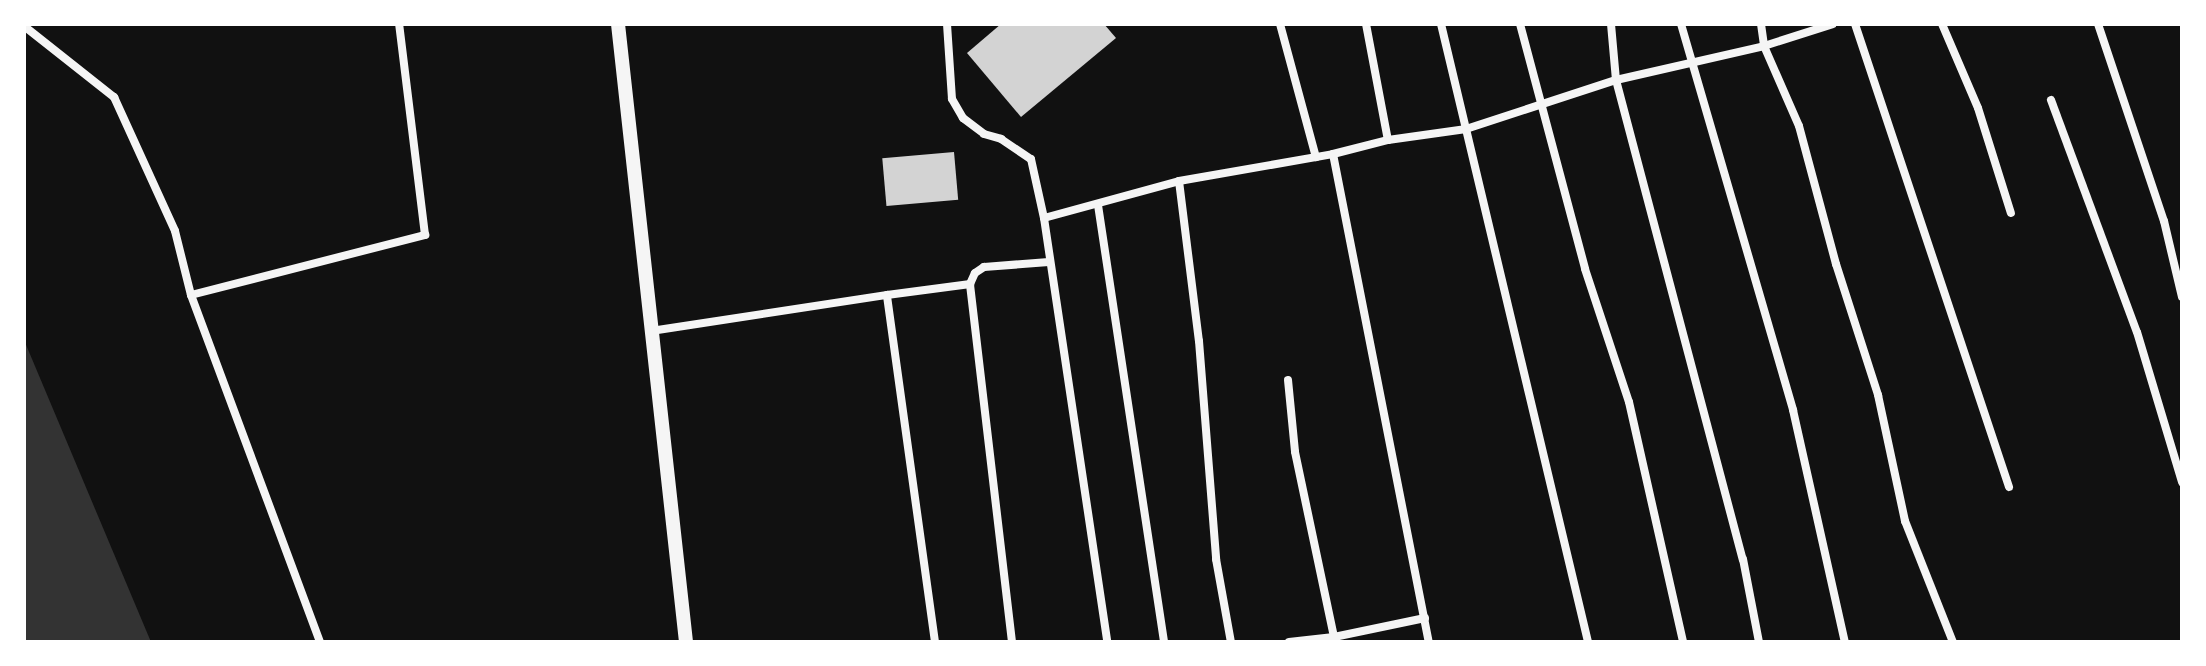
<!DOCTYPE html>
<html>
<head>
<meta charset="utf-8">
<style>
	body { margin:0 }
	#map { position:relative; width:2206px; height:666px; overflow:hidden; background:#111; font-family:Bitter,serif }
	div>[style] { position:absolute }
	.water>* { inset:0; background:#333 }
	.building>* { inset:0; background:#d3d3d3; transform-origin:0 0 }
	.minor>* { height:8px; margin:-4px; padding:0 4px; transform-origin:4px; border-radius:4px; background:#f5f5f5 }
	.tertiary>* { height:14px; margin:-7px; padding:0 7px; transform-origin:7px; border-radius:7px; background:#f5f5f5 }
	span { translate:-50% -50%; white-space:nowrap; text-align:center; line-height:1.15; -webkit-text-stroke:7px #fff; paint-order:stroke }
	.frame { position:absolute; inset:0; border:26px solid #fff; pointer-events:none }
</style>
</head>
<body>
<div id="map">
	<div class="water">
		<div style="clip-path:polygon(24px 340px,151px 642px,24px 642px)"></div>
	</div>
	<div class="building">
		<div style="clip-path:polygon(1001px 24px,1104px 24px,1116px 38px,1021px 117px,967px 53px)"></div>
		<div style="left:954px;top:152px;width:48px;height:72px;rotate:85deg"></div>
	</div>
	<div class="minor">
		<div style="left:947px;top:24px;width:75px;rotate:86.2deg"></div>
		<div style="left:952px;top:99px;width:22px;rotate:60deg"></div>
		<div style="left:963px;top:118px;width:26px;rotate:37deg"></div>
		<div style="left:984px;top:134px;width:18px;rotate:16deg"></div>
		<div style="left:1001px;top:139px;width:36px;rotate:34deg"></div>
		<div style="left:1031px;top:159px;width:60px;rotate:77.6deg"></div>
		<div style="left:1044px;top:218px;width:429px;rotate:81.5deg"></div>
		<div style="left:1280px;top:24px;width:138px;rotate:74.9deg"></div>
		<div style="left:1366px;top:24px;width:118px;rotate:79.3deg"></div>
		<div style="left:1441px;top:24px;width:108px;rotate:76.6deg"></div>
		<div style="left:1466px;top:129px;width:158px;rotate:-18.1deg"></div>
		<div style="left:1616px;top:80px;width:152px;rotate:-12.9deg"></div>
		<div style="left:1764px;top:46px;width:72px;rotate:-17.7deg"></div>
		<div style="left:1520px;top:24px;width:253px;rotate:75.1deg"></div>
		<div style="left:1585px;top:269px;width:140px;rotate:71.7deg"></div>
		<div style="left:1629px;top:402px;width:246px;rotate:77.3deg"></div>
		<div style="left:1611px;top:24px;width:56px;rotate:84.9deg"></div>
		<div style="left:1616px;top:80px;width:496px;rotate:75.2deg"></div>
		<div style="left:1743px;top:559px;width:85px;rotate:79.1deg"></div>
		<div style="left:1681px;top:24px;width:402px;rotate:73.8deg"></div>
		<div style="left:1793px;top:410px;width:238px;rotate:77.4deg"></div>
		<div style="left:1761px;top:24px;width:22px;rotate:82deg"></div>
		<div style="left:1764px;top:46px;width:87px;rotate:66.4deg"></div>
		<div style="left:1799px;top:126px;width:143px;rotate:75deg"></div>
		<div style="left:1836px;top:264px;width:138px;rotate:72.2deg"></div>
		<div style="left:1878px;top:395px;width:129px;rotate:77.9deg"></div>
		<div style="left:1905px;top:521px;width:130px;rotate:68.4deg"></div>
		<div style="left:1855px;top:24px;width:488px;rotate:71.6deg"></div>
		<div style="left:1942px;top:24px;width:91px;rotate:66.8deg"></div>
		<div style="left:1978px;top:108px;width:110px;rotate:72.6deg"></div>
		<div style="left:2098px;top:24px;width:208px;rotate:71.5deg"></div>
		<div style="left:2164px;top:221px;width:78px;rotate:76.7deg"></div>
		<div style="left:24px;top:26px;width:115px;rotate:38.3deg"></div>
		<div style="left:114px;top:97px;width:147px;rotate:65.5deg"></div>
		<div style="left:175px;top:231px;width:66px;rotate:76deg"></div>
		<div style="left:191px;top:295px;width:370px;rotate:69.6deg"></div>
		<div style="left:2051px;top:100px;width:247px;rotate:69.7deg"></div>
		<div style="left:2137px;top:332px;width:157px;rotate:73.3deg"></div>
		<div style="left:1333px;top:154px;width:497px;rotate:78.9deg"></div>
		<div style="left:1179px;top:181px;width:161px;rotate:82.9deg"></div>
		<div style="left:1199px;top:341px;width:219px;rotate:85.5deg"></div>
		<div style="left:1216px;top:559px;width:84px;rotate:79.8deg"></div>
		<div style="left:1098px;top:205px;width:442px;rotate:81.4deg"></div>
		<div style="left:1044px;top:218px;width:140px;rotate:-15.3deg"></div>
		<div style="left:1179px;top:181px;width:156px;rotate:-9.9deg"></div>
		<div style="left:1333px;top:154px;width:57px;rotate:-14.3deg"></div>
		<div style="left:1388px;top:140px;width:79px;rotate:-8deg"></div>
		<div style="left:1466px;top:129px;width:527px;rotate:76.62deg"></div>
		<div style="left:191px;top:295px;width:242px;rotate:-14.4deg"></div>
		<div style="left:425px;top:235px;width:213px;rotate:-97deg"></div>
		<div style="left:651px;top:331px;width:239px;rotate:-8.7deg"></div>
		<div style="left:1288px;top:380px;width:72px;rotate:84.4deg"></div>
		<div style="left:1295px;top:452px;width:189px;rotate:78.1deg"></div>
		<div style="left:935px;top:642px;width:350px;rotate:-97.9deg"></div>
		<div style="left:887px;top:295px;width:84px;rotate:-7.5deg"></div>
		<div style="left:1012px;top:642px;width:360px;rotate:-96.7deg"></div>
		<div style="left:970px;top:284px;width:12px;rotate:-66deg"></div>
		<div style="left:975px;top:273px;width:11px;rotate:-34deg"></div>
		<div style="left:984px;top:267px;width:65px;rotate:-4.4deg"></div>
		<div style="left:1289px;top:642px;width:45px;rotate:-6.3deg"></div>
		<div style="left:1334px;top:637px;width:93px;rotate:-11.8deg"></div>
	</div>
	<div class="tertiary">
		<div style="left:618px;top:24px;width:622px;rotate:83.72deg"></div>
	</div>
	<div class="frame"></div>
</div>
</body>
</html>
